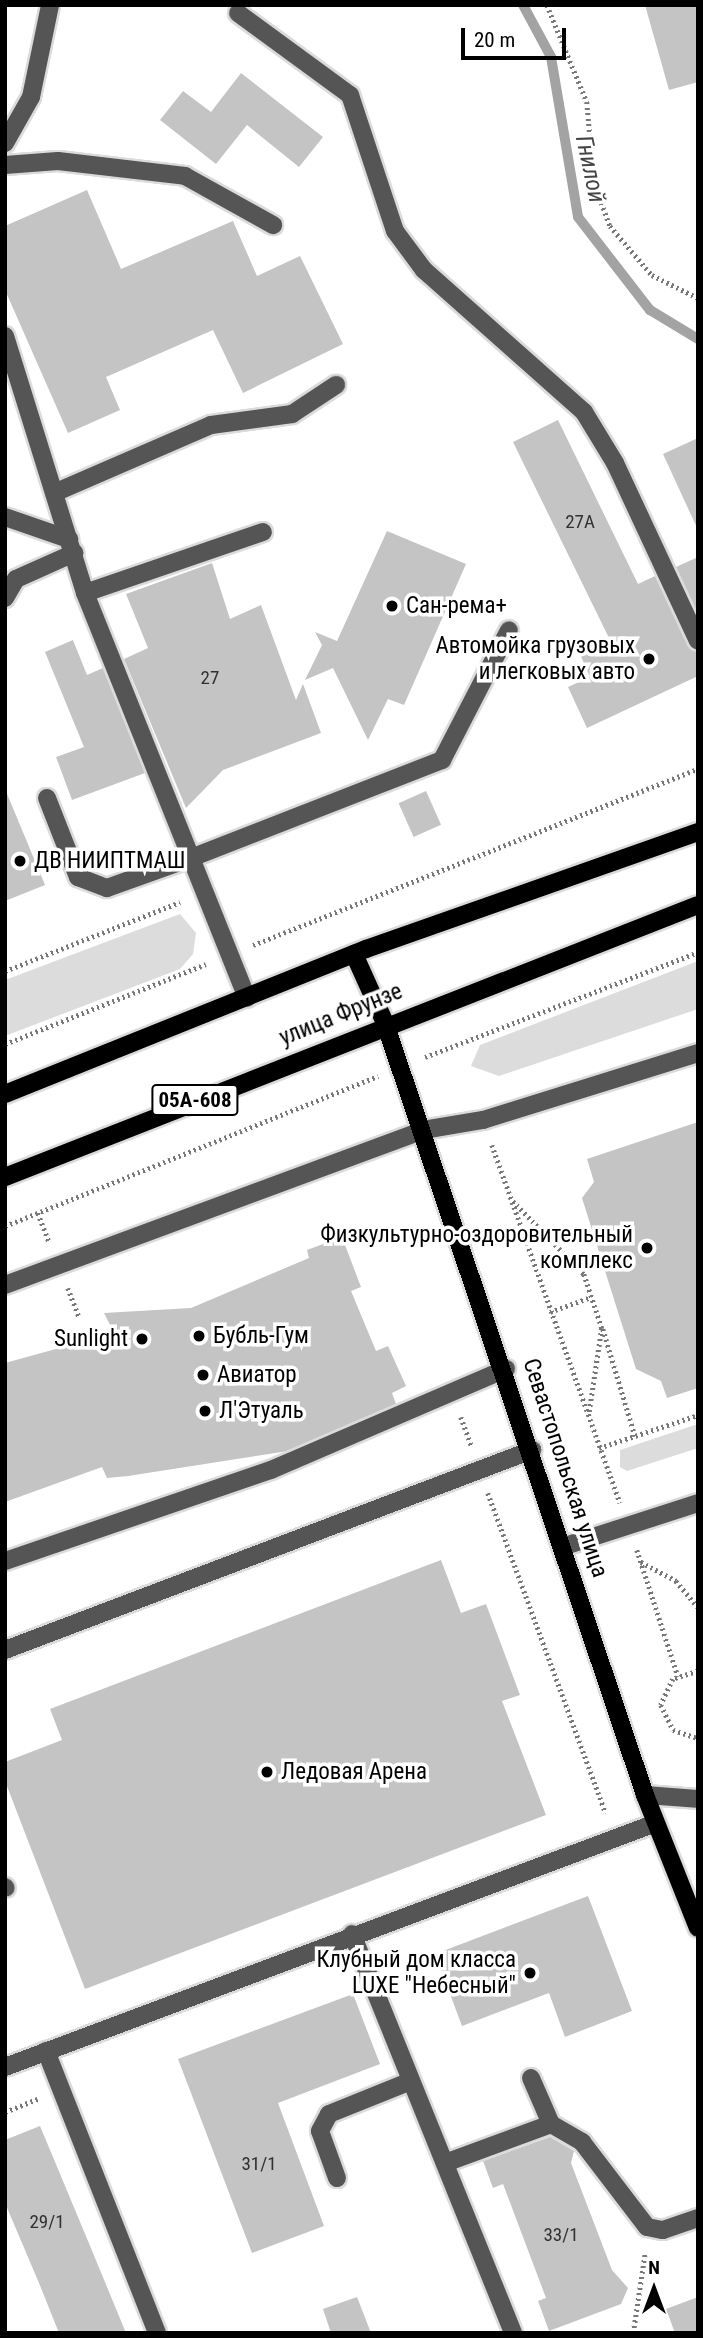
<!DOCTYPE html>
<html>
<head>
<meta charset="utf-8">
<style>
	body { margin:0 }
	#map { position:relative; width:703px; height:2338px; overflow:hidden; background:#fff; font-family:"Roboto Condensed",sans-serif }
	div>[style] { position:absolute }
	.green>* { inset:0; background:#dcdcdc }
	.stream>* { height:10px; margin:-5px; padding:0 5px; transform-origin:5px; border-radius:5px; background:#a3a3a3 }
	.building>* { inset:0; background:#c4c4c4; transform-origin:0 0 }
	.path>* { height:4.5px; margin-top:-2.25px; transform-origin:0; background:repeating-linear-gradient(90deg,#777 0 2px,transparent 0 5.5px) }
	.roads { filter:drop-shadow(2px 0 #dbdbdb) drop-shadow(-2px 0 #dbdbdb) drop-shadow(0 2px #dbdbdb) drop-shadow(0 -2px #dbdbdb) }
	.minor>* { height:18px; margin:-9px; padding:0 9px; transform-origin:9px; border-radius:9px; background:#555 }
	.major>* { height:18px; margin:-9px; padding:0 9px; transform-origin:9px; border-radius:9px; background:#000 }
	.dots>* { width:19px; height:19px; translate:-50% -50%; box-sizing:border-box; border:4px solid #fff; border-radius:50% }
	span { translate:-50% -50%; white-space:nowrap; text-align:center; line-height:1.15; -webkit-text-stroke:7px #fff; paint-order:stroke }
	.number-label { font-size:19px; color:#313131 }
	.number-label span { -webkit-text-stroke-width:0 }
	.shield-label span { padding:2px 5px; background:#fff; border:2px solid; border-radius:5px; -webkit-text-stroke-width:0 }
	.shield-label { font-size:21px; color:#000; font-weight:700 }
	.poi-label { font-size:23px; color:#000 }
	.left { translate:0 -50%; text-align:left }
	.right { translate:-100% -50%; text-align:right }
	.street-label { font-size:23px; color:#000 }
	.water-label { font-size:24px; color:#444; font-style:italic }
	.frame { position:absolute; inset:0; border:7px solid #000; pointer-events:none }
	.north { position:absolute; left:619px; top:2254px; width:70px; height:70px; -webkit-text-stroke:5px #fff; paint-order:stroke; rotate:0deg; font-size:19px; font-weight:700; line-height:28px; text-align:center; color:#000 }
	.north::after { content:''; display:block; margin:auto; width:24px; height:32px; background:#000; clip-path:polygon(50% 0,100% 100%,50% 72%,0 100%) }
	.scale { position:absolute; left:461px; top:28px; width:105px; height:32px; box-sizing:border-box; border:4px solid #000; border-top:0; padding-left:9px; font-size:21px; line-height:24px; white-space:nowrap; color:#000; -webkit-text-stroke:5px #fff; paint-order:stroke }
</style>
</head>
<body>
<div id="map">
	<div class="green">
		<div style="clip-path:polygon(180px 914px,196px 933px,193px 954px,180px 969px,5px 1036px,5px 980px)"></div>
		<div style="clip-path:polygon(698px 961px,698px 1009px,499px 1076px,471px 1066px,480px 1045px)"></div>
		<div style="clip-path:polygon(698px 1424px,698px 1448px,627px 1471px,620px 1467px,620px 1450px)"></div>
	</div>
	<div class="stream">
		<div style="left:523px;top:5px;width:59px;rotate:61.7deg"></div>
		<div style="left:551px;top:57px;width:162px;rotate:80.4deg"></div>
		<div style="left:578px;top:217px;width:118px;rotate:52.3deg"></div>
		<div style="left:650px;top:310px;width:56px;rotate:31.1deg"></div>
	</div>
	<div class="building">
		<div style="clip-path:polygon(645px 5px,698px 5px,698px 82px,669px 90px)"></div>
		<div style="clip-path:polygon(241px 73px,323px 137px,299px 167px,247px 125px,216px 164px,160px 120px,183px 91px,211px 112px)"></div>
		<div style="clip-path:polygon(87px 190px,121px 269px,233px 221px,257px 276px,300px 256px,343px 344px,243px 393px,213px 330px,106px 377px,120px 410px,68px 433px,5px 290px,5px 226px)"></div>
		<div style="clip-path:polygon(558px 420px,638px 584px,655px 576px,688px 646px,698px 652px,698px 676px,587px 728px,568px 687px,590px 677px,579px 652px,609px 638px,513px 442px)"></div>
		<div style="clip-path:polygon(698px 438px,698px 530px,663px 454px)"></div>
		<div style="clip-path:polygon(387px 531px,466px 564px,404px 705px,388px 699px,368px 740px,333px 668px,305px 680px,322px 645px,315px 632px,337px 641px)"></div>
		<div style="clip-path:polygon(698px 557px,698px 614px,676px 567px)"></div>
		<div style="clip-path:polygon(212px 563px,230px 619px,261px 605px,296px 700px,303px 684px,321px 733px,223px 770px,186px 808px,124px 659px,148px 648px,126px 594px)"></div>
		<div style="clip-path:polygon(73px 640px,87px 675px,103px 668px,145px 773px,72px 800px,56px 757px,84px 747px,45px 652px)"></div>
		<div style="clip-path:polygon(5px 789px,45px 885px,5px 901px)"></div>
		<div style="left:426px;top:791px;width:37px;height:30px;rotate:66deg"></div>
		<div style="clip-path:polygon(698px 1122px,698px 1388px,667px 1398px,661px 1381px,636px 1369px,582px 1198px,594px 1182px,587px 1159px)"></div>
		<div style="clip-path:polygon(342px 1237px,361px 1287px,351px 1291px,376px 1351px,388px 1346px,406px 1386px,392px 1393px,396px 1404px,288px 1451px,128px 1476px,107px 1478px,102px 1467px,5px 1502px,5px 1363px,114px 1333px,104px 1313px,191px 1308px,309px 1258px,307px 1250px)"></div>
		<div style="clip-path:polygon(441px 1560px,461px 1613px,486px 1604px,520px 1695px,502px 1701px,546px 1815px,85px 1989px,5px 1781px,5px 1762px,62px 1740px,50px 1709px)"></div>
		<div style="clip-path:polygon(588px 1896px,632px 2011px,565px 2037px,549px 1993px,462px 2026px,435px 1954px)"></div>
		<div style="clip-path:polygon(353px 1994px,380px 2064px,278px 2103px,324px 2226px,252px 2253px,178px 2059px)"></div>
		<div style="clip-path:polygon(40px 2126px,88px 2241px,126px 2333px,59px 2333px,39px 2283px,5px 2203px,5px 2140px)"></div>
		<div style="clip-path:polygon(550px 2137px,574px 2151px,571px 2163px,612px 2270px,628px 2288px,621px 2304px,549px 2331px,538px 2301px,546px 2298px,503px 2184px,493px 2188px,483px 2161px)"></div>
		<div style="clip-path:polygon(357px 2297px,371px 2333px,331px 2333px,323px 2309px)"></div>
		<div style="clip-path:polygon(698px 2297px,698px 2333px,675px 2333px,666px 2309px)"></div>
	</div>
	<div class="path">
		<div style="left:547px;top:5px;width:105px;rotate:67.6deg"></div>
		<div style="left:587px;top:102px;width:80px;rotate:85deg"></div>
		<div style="left:594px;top:182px;width:47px;rotate:70deg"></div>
		<div style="left:610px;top:226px;width:65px;rotate:49.4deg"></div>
		<div style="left:652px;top:275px;width:51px;rotate:26.6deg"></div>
		<div style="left:253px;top:945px;width:479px;rotate:-21.6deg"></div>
		<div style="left:5px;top:971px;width:188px;rotate:-21.5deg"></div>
		<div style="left:5px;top:1044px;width:216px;rotate:-21.7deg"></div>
		<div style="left:425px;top:1057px;width:292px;rotate:-21deg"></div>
		<div style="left:492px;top:1145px;width:380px;rotate:70.3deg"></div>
		<div style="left:513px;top:1201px;width:102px;rotate:45.8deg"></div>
		<div style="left:584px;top:1274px;width:57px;rotate:71.6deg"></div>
		<div style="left:602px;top:1328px;width:88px;rotate:98.5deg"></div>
		<div style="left:38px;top:1213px;width:30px;rotate:69deg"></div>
		<div style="left:5px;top:1226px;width:402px;rotate:-21.9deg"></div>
		<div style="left:68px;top:1288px;width:31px;rotate:69deg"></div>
		<div style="left:550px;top:1312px;width:44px;rotate:-20.1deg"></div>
		<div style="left:603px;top:1329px;width:112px;rotate:73.3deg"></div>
		<div style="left:461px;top:1417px;width:30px;rotate:70deg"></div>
		<div style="left:599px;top:1448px;width:104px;rotate:-18.4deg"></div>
		<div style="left:488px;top:1493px;width:341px;rotate:69.8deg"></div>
		<div style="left:637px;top:1550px;width:133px;rotate:72deg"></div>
		<div style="left:641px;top:1562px;width:40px;rotate:28deg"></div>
		<div style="left:676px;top:1581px;width:34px;rotate:50deg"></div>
		<div style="left:698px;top:1671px;width:26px;rotate:162deg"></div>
		<div style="left:673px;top:1679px;width:29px;rotate:115deg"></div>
		<div style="left:661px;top:1705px;width:28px;rotate:64deg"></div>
		<div style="left:673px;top:1730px;width:26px;rotate:18deg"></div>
		<div style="left:5px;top:2112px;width:35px;rotate:-22deg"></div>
		<div style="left:633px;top:2333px;width:81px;rotate:-81.5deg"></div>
	</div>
	<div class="roads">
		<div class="minor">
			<div style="left:238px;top:13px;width:139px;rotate:36.2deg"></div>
			<div style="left:350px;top:95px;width:143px;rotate:71.7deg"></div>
			<div style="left:395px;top:231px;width:49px;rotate:53.4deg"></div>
			<div style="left:424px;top:270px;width:214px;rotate:41.6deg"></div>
			<div style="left:584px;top:412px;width:60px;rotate:58.7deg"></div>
			<div style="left:615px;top:463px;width:196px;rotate:65deg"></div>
			<div style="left:5px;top:143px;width:53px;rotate:-60.5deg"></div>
			<div style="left:31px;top:97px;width:94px;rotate:-78.3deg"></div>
			<div style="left:5px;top:165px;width:53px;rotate:-4.3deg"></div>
			<div style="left:58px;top:161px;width:128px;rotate:6.7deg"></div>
			<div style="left:185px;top:176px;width:101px;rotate:29.1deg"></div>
			<div style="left:5px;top:336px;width:269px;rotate:72.7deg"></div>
			<div style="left:85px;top:593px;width:436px;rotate:68.2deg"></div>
			<div style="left:54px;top:493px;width:171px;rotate:-23.4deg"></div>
			<div style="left:211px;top:425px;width:82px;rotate:-7.7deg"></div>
			<div style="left:292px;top:414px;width:53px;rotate:-33.4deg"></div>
			<div style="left:5px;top:517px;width:68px;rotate:19deg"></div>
			<div style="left:85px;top:593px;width:188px;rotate:-18.9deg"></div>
			<div style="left:5px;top:598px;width:22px;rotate:-60deg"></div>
			<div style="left:16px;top:579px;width:64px;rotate:-24.1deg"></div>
			<div style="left:47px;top:798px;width:85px;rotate:68.6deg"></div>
			<div style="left:78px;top:877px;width:31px;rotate:21deg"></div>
			<div style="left:107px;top:888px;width:86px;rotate:-19.7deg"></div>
			<div style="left:188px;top:859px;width:273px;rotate:-21.3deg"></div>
			<div style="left:442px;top:760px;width:146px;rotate:-62.7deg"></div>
			<div style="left:5px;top:1285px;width:446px;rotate:-20.3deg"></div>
			<div style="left:423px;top:1130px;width:61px;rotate:-9.5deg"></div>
			<div style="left:483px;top:1120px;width:225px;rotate:-17.3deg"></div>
			<div style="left:565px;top:1546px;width:140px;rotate:-17.9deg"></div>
			<div style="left:5px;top:1561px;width:281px;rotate:-18.9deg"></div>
			<div style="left:271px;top:1470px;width:256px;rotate:-23.3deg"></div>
			<div style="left:5px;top:1650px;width:564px;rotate:-20.78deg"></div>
			<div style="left:645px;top:1795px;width:53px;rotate:4.3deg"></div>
			<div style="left:5px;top:1887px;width:1px;rotate:45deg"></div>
			<div style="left:352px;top:1934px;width:430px;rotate:68deg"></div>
			<div style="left:46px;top:2051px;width:303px;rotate:68.5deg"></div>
			<div style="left:5px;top:2067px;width:695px;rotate:-20.55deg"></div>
			<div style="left:531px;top:2078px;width:50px;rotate:66.5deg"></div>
			<div style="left:445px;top:2163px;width:113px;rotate:-20.2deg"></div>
			<div style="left:551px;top:2124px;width:36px;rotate:30deg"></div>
			<div style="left:582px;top:2142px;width:107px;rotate:52.6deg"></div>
			<div style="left:647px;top:2227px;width:16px;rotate:11deg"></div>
			<div style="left:663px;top:2230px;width:37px;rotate:-19deg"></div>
			<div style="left:337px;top:2178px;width:50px;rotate:-109.9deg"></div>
			<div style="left:320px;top:2131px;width:19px;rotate:-62deg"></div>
			<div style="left:329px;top:2114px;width:88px;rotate:-21.9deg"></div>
		</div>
		<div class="major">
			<div style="left:354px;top:954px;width:76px;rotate:65.8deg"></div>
			<div style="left:385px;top:1023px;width:815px;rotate:71.39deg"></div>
			<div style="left:645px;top:1795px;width:143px;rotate:68.3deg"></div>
			<div style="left:5px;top:1094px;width:389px;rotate:-21.9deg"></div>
			<div style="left:366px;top:949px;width:352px;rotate:-19.4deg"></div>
			<div style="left:5px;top:1177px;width:744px;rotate:-21.43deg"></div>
		</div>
	</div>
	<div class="dots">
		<div style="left:392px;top:606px;background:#000"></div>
		<div style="left:649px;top:659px;background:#000"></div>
		<div style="left:20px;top:861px;background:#000"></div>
		<div style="left:647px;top:1248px;background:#000"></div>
		<div style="left:199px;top:1336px;background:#000"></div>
		<div style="left:142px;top:1339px;background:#000"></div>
		<div style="left:203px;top:1375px;background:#000"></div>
		<div style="left:205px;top:1411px;background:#000"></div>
		<div style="left:267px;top:1772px;background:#000"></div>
		<div style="left:530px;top:1973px;background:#000"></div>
	</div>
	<div class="number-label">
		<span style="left:580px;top:522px">27А</span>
		<span style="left:210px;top:678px">27</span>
		<span style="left:259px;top:2164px">31/1</span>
		<span style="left:47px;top:2222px">29/1</span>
		<span style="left:561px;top:2235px">33/1</span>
	</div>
	<div class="shield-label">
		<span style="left:195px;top:1100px">05А-608</span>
	</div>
	<div class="poi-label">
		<span class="left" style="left:406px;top:606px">Сан-рема+</span>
		<span class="right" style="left:635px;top:659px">Автомойка грузовых<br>и легковых авто</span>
		<span class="left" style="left:34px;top:861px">ДВ НИИПТМАШ</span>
		<span class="right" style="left:633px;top:1248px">Физкультурно-оздоровительный<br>комплекс</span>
		<span class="left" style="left:213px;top:1336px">Бубль-Гум</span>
		<span class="right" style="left:128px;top:1339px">Sunlight</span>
		<span class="left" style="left:217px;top:1375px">Авиатор</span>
		<span class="left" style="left:219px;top:1411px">Л'Этуаль</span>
		<span class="left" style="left:281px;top:1772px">Ледовая Арена</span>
		<span class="right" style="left:516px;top:1973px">Клубный дом класса<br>LUXE "Небесный"</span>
	</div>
	<div class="street-label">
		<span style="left:341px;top:1015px;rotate:-22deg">улица Фрунзе</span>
		<span style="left:565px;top:1468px;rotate:72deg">Севастопольская улица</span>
	</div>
	<div class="water-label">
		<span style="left:590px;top:169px;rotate:78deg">Гнилой</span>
	</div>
	<div class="frame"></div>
	<div class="north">N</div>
	<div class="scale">20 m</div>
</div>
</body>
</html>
